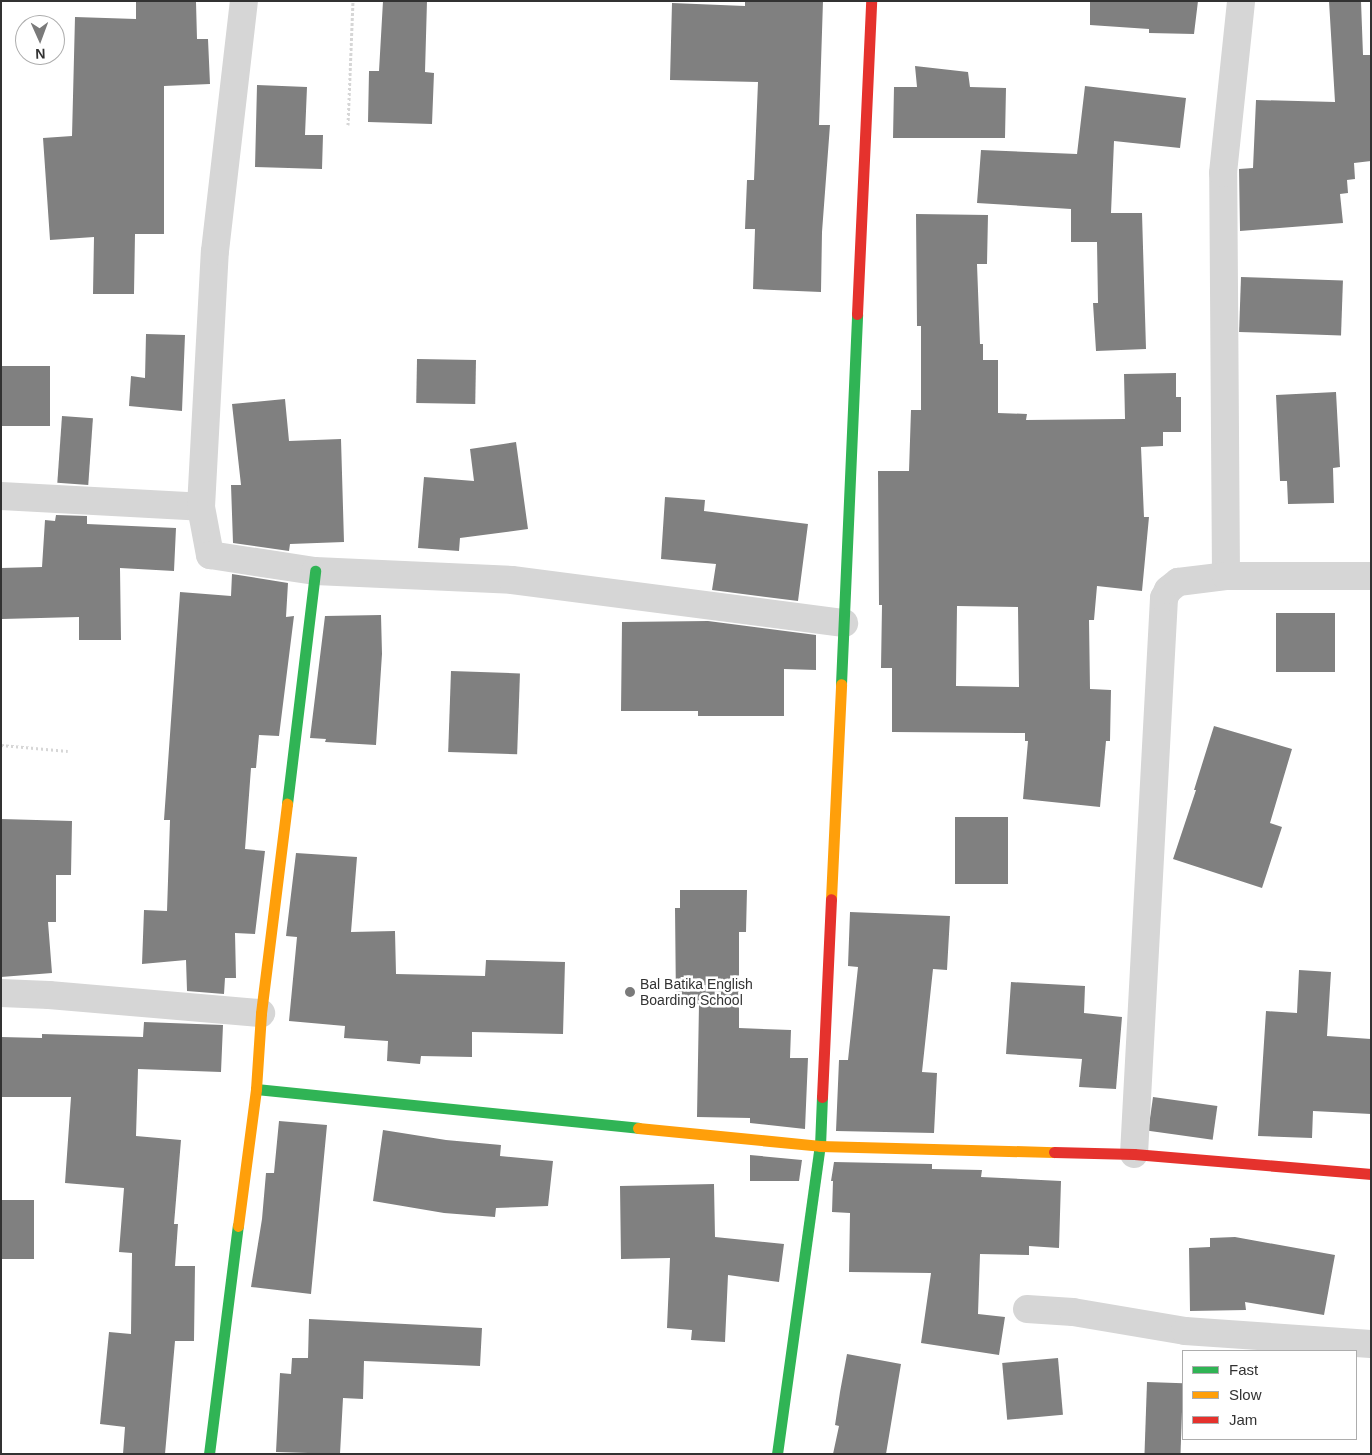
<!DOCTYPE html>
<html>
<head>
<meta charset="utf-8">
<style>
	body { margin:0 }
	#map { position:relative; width:1372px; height:1455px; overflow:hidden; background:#fff; font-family:Helvetica,sans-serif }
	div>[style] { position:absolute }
	.building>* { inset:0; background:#808080; transform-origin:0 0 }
	.path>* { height:3px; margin-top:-1.5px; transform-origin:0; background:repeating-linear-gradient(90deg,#d6d6d6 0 2.5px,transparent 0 5px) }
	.street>* { height:28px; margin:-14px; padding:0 14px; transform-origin:14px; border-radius:14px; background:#d6d6d6 }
	.fast>* { height:11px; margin:-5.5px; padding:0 5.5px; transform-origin:5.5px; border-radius:5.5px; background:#30b455 }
	.slow>* { height:11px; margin:-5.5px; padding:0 5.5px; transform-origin:5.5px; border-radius:5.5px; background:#ff9f0a }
	.jam>* { height:11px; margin:-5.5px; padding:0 5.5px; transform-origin:5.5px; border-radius:5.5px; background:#e5322d }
	.dots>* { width:14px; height:14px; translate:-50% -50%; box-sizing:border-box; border:2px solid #fff; border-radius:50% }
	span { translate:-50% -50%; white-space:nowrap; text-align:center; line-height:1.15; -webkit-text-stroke:5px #fff; paint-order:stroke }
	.poi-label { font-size:14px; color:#323232 }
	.left { translate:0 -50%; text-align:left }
	.frame { position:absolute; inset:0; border:2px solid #323232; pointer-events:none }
	.legend { position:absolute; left:1182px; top:1350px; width:175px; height:90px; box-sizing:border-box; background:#fff; border:1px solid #adadad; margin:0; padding:6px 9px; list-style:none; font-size:15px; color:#323232 }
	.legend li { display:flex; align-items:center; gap:10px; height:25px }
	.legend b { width:25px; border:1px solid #adadad }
	.north { position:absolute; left:15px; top:15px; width:50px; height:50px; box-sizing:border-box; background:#fff; border:1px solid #adadad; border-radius:50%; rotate:178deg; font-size:14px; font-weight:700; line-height:20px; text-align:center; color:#323232 }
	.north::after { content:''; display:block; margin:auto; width:18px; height:22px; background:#7a7a7a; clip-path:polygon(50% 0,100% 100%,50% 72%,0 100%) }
</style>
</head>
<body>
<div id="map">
	<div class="building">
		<div style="clip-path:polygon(383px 1px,427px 1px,425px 72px,434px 73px,432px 124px,368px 122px,369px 71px,379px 71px)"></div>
		<div style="clip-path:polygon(745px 1px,823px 1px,819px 125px,830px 125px,822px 232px,821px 292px,753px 289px,755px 229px,745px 229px,747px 180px,754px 180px,758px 82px,670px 80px,672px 3px,745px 6px)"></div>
		<div style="clip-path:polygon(1090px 1px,1198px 1px,1194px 34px,1149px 33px,1149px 29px,1090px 25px)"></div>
		<div style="clip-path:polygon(1329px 1px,1361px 1px,1363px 55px,1371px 55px,1371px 161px,1354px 163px,1355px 179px,1347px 180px,1348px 193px,1340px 194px,1343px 223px,1240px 231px,1239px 169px,1253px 168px,1256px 100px,1335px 102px)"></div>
		<div style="clip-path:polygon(136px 2px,196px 2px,197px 39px,208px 39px,210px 84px,164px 86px,164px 234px,135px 234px,134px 294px,93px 294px,94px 237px,50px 240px,43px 138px,72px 136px,75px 17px,136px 19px)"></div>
		<div style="clip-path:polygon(915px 66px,968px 72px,970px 87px,1006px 88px,1005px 138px,893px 138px,894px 87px,917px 87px)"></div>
		<div style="clip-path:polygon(257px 85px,307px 87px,305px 135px,323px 135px,322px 169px,255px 167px)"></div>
		<div style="clip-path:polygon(1085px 86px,1186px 98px,1180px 148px,1114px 141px,1111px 213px,1142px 213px,1146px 349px,1096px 351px,1093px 303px,1098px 303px,1097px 242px,1071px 242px,1071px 209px,977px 203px,981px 150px,1077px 154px)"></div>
		<div style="clip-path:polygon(evenodd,916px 214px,988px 215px,987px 264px,977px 264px,980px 344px,983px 344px,983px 360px,998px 360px,998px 413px,1027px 414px,1026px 420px,1125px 419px,1124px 374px,1176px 373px,1176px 397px,1181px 397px,1181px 432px,1163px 432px,1163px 446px,1141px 447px,1144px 517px,1149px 517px,1142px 591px,1097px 586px,1094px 620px,1089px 620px,1090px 689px,1111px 690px,1110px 741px,1106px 741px,1100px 807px,1023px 799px,1028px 741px,1025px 741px,1025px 733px,892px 732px,892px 668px,881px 668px,882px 605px,879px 605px,878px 471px,909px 471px,911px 410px,921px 410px,921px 326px,917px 326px,916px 214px,957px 606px,1018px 607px,1019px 687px,956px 686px,957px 606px)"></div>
		<div style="left:1241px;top:277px;width:102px;height:55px;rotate:2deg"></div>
		<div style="clip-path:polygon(146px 334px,185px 335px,182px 411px,129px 406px,131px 376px,145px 378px)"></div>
		<div style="left:417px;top:359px;width:59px;height:44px;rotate:1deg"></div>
		<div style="left:1px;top:366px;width:49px;height:60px"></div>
		<div style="clip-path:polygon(1336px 392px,1340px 467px,1333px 468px,1334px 503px,1288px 504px,1287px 481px,1280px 481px,1276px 395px)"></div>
		<div style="clip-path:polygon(285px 399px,289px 441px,341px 439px,344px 542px,290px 544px,289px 551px,233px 543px,231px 485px,241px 485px,232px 404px)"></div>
		<div style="left:62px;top:416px;width:31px;height:67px;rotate:4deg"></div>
		<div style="clip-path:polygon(516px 442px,528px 529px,460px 538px,459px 551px,418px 548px,424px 477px,474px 481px,470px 449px)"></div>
		<div style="clip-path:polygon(665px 497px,705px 500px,704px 511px,808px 524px,798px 601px,712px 590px,716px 564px,661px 559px)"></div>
		<div style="clip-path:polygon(56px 515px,87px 516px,87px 524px,176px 528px,174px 571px,120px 568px,121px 640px,79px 640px,79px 617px,2px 619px,1px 568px,42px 567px,45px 520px,55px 521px)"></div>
		<div style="clip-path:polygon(232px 574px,288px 583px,286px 617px,294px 616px,279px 736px,259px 735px,256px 768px,251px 768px,245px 849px,265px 851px,255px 934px,235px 933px,236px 978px,225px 978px,224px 994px,187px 991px,186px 960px,142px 964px,144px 910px,167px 911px,170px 820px,164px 820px,180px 592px,231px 596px)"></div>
		<div style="left:1276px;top:613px;width:59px;height:59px"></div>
		<div style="clip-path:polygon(381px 615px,382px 654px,376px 745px,325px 742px,326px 739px,310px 738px,325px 616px)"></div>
		<div style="clip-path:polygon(708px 621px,816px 635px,816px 670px,784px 669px,784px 716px,698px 716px,698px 711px,621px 711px,622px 622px)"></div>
		<div style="left:451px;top:671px;width:69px;height:81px;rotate:2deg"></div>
		<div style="clip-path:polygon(1214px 726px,1292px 749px,1270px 823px,1282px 827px,1262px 888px,1173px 859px,1196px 790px,1194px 790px)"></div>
		<div style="left:955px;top:817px;width:53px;height:67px"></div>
		<div style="clip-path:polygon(1px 819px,72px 821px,71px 875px,56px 875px,56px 922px,48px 922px,52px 973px,1px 977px)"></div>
		<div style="clip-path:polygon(296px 853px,357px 857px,351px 932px,395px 931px,396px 974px,485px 976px,486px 960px,565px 962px,563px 1034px,472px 1032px,472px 1057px,421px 1056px,420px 1064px,387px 1061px,388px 1041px,344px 1038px,345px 1026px,289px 1021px,297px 937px,286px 936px)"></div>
		<div style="clip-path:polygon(680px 890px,747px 890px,746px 932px,739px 932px,739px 1028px,791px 1030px,790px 1058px,808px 1058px,805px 1129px,750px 1123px,750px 1118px,697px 1117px,699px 1004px,676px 1004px,675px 908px,680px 908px)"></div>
		<div style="clip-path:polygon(850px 912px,950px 916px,947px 970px,933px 969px,922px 1072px,937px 1073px,934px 1133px,836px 1131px,839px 1060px,848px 1060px,858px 967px,848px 966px)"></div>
		<div style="clip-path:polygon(1299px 970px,1331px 972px,1327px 1036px,1371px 1039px,1371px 1114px,1313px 1111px,1312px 1138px,1258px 1136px,1266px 1011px,1297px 1013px)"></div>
		<div style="clip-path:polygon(1011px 982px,1085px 986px,1084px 1013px,1122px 1017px,1116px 1089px,1079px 1087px,1082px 1059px,1006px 1054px)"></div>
		<div style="clip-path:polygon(144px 1022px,223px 1025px,221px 1072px,138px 1069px,136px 1136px,181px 1140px,174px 1224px,178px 1224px,175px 1266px,195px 1266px,194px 1341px,175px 1341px,165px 1454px,123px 1454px,125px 1427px,100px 1424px,109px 1332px,131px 1334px,132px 1253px,119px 1252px,124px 1188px,65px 1183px,71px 1097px,1px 1097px,1px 1037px,42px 1038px,42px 1034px,143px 1037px)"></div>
		<div style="left:1153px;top:1097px;width:65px;height:34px;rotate:8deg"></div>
		<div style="clip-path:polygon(279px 1121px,327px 1125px,311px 1294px,251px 1287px,262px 1219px,266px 1173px,274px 1173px)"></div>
		<div style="clip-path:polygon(383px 1130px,446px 1140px,501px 1145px,500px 1156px,553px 1161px,548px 1206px,496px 1208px,495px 1217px,444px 1213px,373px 1201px)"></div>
		<div style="clip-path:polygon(750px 1155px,802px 1160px,799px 1181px,750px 1181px)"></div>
		<div style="clip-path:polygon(834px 1162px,932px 1164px,932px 1169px,982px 1170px,981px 1177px,1061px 1181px,1059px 1248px,1029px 1246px,1029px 1255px,980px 1254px,978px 1314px,1005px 1317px,999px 1355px,921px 1343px,931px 1273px,849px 1272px,850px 1213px,832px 1212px,833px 1181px,831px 1181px)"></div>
		<div style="clip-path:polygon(714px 1184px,715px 1237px,784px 1244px,779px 1282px,728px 1275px,725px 1342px,691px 1340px,692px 1330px,667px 1328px,670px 1258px,621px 1259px,620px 1186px)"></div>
		<div style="left:1px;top:1200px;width:33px;height:59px"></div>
		<div style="clip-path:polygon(1235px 1237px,1335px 1255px,1324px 1315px,1245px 1302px,1246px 1310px,1190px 1311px,1189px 1248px,1210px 1247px,1210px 1238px)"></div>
		<div style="clip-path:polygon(309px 1319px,482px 1328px,480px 1366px,364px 1361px,363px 1399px,343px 1398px,340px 1454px,276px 1452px,280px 1373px,291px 1374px,292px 1358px,308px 1358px)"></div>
		<div style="clip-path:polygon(847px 1354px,901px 1364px,886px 1454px,833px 1454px,839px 1426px,835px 1425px,840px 1392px)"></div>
		<div style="left:1058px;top:1358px;width:57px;height:56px;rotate:85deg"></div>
		<div style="left:1147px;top:1382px;width:36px;height:72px;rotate:2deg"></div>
	</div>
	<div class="path">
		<div style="left:348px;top:125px;width:124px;rotate:-87.7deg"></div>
		<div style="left:1px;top:745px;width:67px;rotate:5.1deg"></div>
	</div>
	<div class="street">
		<div style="left:1px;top:496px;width:200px;rotate:3.1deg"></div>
		<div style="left:201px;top:507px;width:49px;rotate:79.4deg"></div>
		<div style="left:210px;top:555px;width:106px;rotate:8.7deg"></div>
		<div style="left:315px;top:571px;width:197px;rotate:2.6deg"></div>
		<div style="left:512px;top:580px;width:335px;rotate:7.4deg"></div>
		<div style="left:201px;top:507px;width:256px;rotate:-86.9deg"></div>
		<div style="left:215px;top:251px;width:252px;rotate:-83.4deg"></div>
		<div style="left:1226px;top:576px;width:403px;rotate:-90.4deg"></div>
		<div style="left:1223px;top:173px;width:173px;rotate:-84deg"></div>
		<div style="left:1px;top:993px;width:48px;rotate:2.4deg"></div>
		<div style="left:49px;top:995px;width:213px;rotate:4.9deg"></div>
		<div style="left:1134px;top:1154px;width:557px;rotate:-86.91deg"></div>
		<div style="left:1164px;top:598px;width:9px;rotate:-63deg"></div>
		<div style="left:1168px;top:590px;width:13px;rotate:-39deg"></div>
		<div style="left:1178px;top:582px;width:48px;rotate:-7.1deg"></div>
		<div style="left:1226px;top:576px;width:145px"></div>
		<div style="left:1027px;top:1309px;width:46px;rotate:3.7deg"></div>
		<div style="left:1073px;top:1312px;width:114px;rotate:9.6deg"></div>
		<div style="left:1185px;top:1331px;width:186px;rotate:4deg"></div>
	</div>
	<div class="fast">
		<div style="left:841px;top:684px;width:370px;rotate:-87.5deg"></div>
		<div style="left:287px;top:804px;width:235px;rotate:-83.1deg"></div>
		<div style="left:256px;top:1089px;width:384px;rotate:5.8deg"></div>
		<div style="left:209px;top:1454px;width:230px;rotate:-82.8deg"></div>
		<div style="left:777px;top:1454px;width:311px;rotate:-82.1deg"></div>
		<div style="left:820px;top:1146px;width:49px;rotate:-87.7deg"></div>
	</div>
	<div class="slow">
		<div style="left:831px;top:899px;width:215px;rotate:-87.3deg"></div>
		<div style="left:638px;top:1128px;width:183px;rotate:5.6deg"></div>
		<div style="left:820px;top:1146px;width:234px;rotate:1.5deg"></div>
		<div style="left:238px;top:1226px;width:138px;rotate:-82.5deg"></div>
		<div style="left:256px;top:1089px;width:76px;rotate:-86.2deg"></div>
		<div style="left:261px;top:1013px;width:211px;rotate:-82.9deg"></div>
	</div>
	<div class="jam">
		<div style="left:857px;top:314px;width:313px;rotate:-87.4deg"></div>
		<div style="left:822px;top:1097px;width:198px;rotate:-87.4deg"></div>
		<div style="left:1054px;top:1152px;width:80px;rotate:1.4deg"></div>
		<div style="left:1134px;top:1154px;width:238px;rotate:4.8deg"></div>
	</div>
	<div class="dots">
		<div style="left:630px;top:992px;background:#7a7a7a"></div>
	</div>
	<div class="poi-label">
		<span class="left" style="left:640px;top:992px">Bal Batika English<br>Boarding School</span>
	</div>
	<div class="frame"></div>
	<ul class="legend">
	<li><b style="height:6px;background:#30b455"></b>Fast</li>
	<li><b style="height:6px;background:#ff9f0a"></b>Slow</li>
	<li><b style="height:6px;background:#e5322d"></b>Jam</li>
	</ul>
	<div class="north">N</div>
</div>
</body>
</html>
